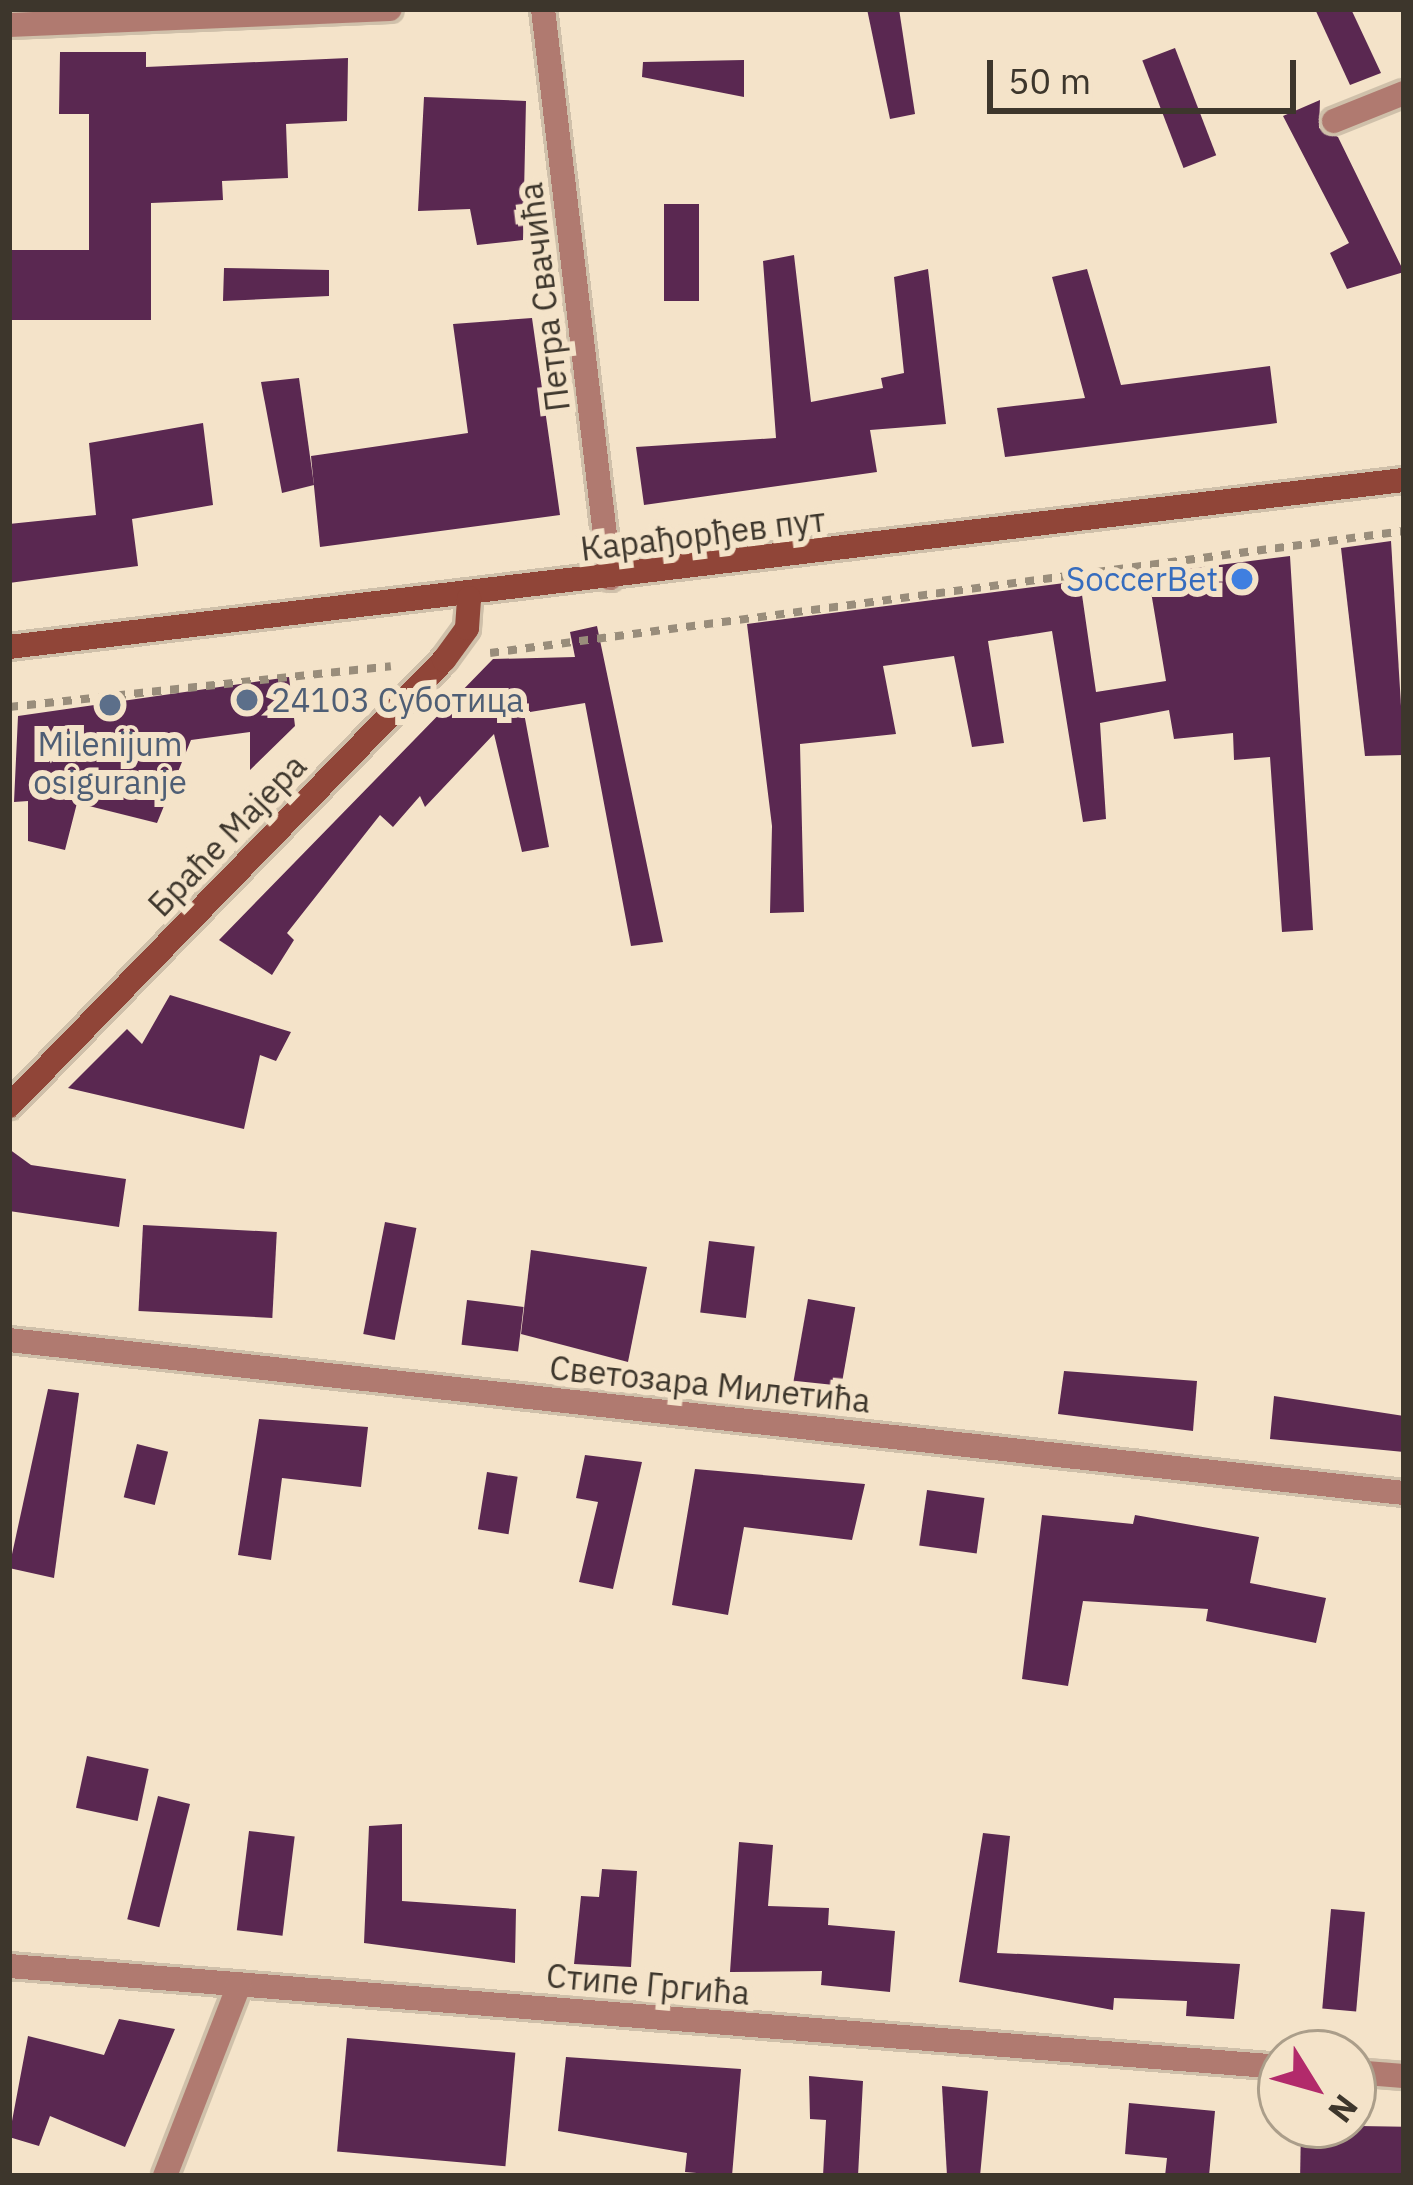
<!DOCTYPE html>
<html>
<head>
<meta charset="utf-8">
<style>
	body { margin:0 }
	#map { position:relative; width:1413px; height:2185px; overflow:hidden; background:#f4e3c9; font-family:"IBM Plex Sans",sans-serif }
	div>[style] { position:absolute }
	.building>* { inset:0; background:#5a2851; transform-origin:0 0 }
	.path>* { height:8px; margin-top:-4px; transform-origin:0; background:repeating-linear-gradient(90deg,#998d7b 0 9px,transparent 0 18px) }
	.roads { filter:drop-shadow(3px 0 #cfc0aa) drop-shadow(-3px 0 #cfc0aa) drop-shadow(0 3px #cfc0aa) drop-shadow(0 -3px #cfc0aa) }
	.street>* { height:24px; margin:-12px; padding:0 12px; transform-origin:12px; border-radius:12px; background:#b07a70 }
	.secondary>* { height:24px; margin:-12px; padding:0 12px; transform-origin:12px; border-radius:12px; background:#904538 }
	.dots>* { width:33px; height:33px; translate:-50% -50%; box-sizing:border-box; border:6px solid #f4e3c9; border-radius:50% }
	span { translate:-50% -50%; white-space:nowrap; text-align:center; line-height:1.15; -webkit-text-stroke:12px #f4e3c9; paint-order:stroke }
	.street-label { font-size:33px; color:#3d362c }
	.shop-label { font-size:33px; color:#366cbe }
	.right { translate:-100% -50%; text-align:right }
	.service-label { font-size:33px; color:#4e5e75 }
	.left { translate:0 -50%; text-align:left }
	.frame { position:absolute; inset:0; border:12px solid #3d362c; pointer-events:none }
	.north { position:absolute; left:1257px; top:2029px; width:120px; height:120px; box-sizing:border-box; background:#f4e3c9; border:3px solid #ab9e8a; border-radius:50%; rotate:127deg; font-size:33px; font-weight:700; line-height:48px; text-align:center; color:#3d362c }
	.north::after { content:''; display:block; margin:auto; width:42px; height:54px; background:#b22a6b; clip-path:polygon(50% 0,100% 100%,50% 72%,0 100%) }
	.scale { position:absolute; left:987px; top:60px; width:309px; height:54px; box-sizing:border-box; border:6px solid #3d362c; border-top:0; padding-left:15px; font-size:36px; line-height:42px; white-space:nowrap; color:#3d362c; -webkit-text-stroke:9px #f4e3c9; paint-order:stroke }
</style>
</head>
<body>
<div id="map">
	<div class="building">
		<div style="clip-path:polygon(867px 9px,899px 9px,915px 114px,890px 119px)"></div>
		<div style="clip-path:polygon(1315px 9px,1351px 9px,1381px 73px,1350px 85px)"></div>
		<div style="left:1175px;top:48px;width:115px;height:35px;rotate:69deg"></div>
		<div style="clip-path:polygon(60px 52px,146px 52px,146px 67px,348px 58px,347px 121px,286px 124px,288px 178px,222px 181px,223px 200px,151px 203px,151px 320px,9px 320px,9px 250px,89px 250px,89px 114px,59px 114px)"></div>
		<div style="clip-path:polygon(744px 60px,744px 97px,642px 77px,643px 62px)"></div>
		<div style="clip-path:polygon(424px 97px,526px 101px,523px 240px,477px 245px,470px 209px,418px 211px)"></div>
		<div style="clip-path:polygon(1320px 100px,1319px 128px,1338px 137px,1404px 272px,1347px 289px,1330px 253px,1349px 243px,1283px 116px)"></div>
		<div style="left:664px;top:204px;width:35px;height:97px"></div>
		<div style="clip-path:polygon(794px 255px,811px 402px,883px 388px,881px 378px,904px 373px,894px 277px,928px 269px,946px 424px,870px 430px,877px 472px,644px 505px,636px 447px,776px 438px,763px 261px)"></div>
		<div style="clip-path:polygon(224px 268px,329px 270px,329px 296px,223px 301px)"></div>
		<div style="clip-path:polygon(1087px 269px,1121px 385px,1270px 366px,1277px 423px,1005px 457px,997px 408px,1085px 398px,1052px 277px)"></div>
		<div style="clip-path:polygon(532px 318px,560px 515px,320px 547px,311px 456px,468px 433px,453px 324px)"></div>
		<div style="clip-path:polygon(299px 378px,314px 485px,282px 493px,261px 382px)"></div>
		<div style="clip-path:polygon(203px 423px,213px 505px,132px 519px,138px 566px,9px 583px,9px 524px,96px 515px,89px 443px)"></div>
		<div style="clip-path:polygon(1391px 541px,1404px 755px,1365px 756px,1341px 548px)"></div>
		<div style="clip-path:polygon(1290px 556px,1313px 930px,1282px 932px,1270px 757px,1234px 760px,1233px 733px,1174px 739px,1169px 710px,1100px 723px,1106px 819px,1083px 822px,1052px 631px,988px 641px,1004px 743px,972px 747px,954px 656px,883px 666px,896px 734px,800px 744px,804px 912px,770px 913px,772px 826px,747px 624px,1080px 581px,1096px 692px,1166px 681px,1148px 574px)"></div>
		<div style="clip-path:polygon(597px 626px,663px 942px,631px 946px,585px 703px,524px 713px,549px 847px,522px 852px,494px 734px,425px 807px,420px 796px,393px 827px,380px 815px,287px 933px,294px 940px,272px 975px,219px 940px,493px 659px,575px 657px,570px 632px)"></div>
		<div style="clip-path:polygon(289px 677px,295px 726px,250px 770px,250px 732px,191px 740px,157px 823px,77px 803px,65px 850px,28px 841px,28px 801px,14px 802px,18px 716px)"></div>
		<div style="clip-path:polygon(170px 995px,291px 1032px,276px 1061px,260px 1055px,244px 1129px,68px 1088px,127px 1029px,142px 1044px)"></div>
		<div style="clip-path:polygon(9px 1149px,31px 1165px,126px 1179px,119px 1227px,9px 1211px)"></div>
		<div style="left:385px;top:1222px;width:32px;height:114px;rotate:11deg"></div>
		<div style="left:143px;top:1225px;width:134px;height:86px;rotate:3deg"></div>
		<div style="left:709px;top:1241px;width:46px;height:72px;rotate:7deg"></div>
		<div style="clip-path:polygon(531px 1250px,647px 1267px,628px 1362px,521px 1334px)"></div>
		<div style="left:808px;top:1299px;width:48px;height:85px;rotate:10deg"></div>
		<div style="left:467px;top:1300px;width:57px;height:45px;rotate:7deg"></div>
		<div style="clip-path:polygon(1064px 1371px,1197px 1381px,1193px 1431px,1058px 1414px)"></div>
		<div style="clip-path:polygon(48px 1389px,79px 1393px,54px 1578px,9px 1568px)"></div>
		<div style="clip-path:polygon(1274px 1396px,1404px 1416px,1404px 1452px,1270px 1439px)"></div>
		<div style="clip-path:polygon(259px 1419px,368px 1427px,361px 1487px,282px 1478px,271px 1560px,238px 1555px)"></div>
		<div style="left:137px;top:1444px;width:32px;height:55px;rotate:14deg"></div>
		<div style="clip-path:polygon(585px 1455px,642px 1462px,613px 1589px,579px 1582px,598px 1502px,576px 1498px)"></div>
		<div style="clip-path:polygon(695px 1469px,865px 1484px,852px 1540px,744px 1527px,728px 1615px,672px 1605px)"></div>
		<div style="left:487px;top:1472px;width:31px;height:58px;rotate:9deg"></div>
		<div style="left:927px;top:1490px;width:58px;height:56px;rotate:8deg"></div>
		<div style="clip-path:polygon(1042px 1515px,1133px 1524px,1135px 1515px,1259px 1537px,1250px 1583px,1326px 1598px,1316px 1643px,1206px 1621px,1208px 1609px,1083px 1601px,1068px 1686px,1022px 1679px)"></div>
		<div style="left:87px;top:1756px;width:63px;height:53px;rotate:12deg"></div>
		<div style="left:158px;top:1796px;width:33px;height:127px;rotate:14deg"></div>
		<div style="clip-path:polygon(402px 1824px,402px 1901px,516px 1909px,515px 1963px,364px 1943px,369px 1826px)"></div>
		<div style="left:249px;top:1831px;width:46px;height:100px;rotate:7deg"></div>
		<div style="clip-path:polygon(983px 1833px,1010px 1836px,997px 1953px,1240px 1964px,1234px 2019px,1186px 2016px,1187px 2001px,1114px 1998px,1113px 2010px,959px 1982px)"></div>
		<div style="clip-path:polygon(739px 1842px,773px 1845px,768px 1906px,829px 1908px,828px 1925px,895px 1931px,890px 1992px,821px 1985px,822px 1971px,730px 1972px)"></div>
		<div style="clip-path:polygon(602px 1869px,637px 1871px,631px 1967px,574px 1964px,581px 1896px,599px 1897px)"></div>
		<div style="left:1331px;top:1909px;width:34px;height:100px;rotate:5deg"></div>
		<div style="clip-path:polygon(119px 2019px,175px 2029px,125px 2147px,50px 2116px,39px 2146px,9px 2137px,28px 2036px,104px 2055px)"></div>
		<div style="left:347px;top:2038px;width:169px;height:114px;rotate:5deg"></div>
		<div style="clip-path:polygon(566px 2057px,741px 2069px,732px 2176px,685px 2172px,687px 2153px,558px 2131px)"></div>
		<div style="clip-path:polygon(809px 2076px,863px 2081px,858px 2176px,823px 2176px,826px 2120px,810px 2119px)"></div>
		<div style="clip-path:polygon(942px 2086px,988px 2091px,980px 2176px,947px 2176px)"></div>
		<div style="clip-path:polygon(1129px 2103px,1215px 2111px,1209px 2176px,1165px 2176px,1167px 2158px,1125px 2154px)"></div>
		<div style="left:1301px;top:2125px;width:103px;height:51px;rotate:1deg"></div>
	</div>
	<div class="path">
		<div style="left:490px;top:653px;width:922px;rotate:-7.6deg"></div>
		<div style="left:9px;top:707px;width:384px;rotate:-6.1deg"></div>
	</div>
	<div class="roads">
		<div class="street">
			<div style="left:543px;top:9px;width:573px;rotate:83.28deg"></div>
			<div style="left:9px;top:25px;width:381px;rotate:-2.4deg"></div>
			<div style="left:1334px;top:121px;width:75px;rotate:-21.8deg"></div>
			<div style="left:9px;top:1340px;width:1403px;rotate:6.26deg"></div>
			<div style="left:9px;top:1966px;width:1276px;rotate:4.54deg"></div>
			<div style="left:1353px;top:2072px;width:51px;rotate:4.5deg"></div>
			<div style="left:165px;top:2176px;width:205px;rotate:-68.8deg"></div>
		</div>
		<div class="secondary">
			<div style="left:9px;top:647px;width:1405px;rotate:-6.83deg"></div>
			<div style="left:9px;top:1106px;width:623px;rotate:-45.72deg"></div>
			<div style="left:444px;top:660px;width:39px;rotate:-54deg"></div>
			<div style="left:467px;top:628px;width:30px;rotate:-86deg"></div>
		</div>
	</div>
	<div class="dots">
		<div style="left:1242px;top:579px;background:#3f7fe0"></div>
		<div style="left:247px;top:700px;background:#5c6f8a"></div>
		<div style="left:110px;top:705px;background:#5c6f8a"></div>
	</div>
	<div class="street-label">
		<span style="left:544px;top:297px;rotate:-97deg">Петра Свачића</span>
		<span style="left:703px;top:534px;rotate:-7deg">Карађорђев пут</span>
		<span style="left:227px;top:835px;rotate:-46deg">Браће Мајера</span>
		<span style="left:710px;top:1384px;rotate:6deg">Светозара Милетића</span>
		<span style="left:648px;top:1984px;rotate:5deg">Стипе Гргића</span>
	</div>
	<div class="shop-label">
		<span class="right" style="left:1218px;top:579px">SoccerBet</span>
	</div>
	<div class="service-label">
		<span class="left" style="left:271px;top:700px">24103 Суботица</span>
		<span style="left:110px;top:763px">Milenijum<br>osiguranje</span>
	</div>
	<div class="frame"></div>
	<div class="north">N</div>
	<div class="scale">50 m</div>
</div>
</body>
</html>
